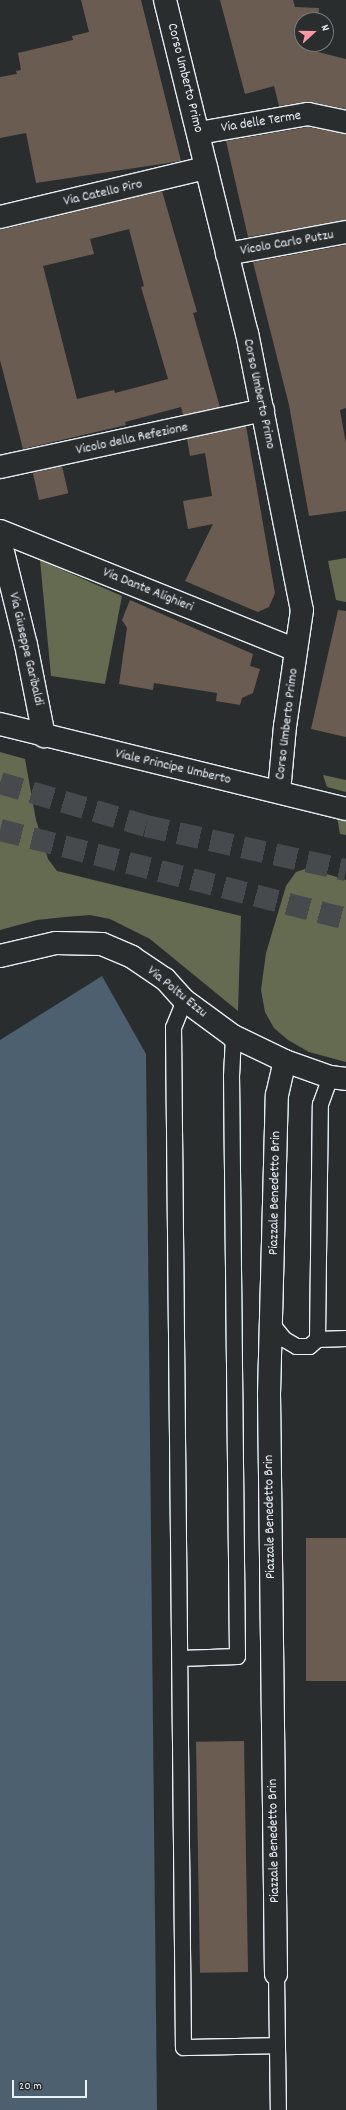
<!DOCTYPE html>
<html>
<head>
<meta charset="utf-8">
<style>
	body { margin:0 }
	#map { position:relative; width:346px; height:2110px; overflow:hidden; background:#2a2d2e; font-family:Dekko,sans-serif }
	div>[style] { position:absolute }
	.green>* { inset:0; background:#646b51 }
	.water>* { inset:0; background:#4c606f }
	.building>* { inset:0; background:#6b5c52; transform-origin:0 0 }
	.primary-tunnel>* { height:22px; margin-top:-11px; transform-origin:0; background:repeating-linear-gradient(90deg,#464a4c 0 22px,transparent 0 33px) }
	.roads { filter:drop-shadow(1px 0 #e8f1f8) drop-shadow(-1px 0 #e8f1f8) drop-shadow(0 1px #e8f1f8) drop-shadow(0 -1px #e8f1f8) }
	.lane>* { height:15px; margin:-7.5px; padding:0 7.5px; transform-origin:7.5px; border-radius:7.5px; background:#2a2d2e }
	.street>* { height:22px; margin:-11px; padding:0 11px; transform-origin:11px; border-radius:11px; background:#2a2d2e }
	.secondary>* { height:22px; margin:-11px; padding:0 11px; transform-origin:11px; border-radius:11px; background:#2a2d2e }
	span { translate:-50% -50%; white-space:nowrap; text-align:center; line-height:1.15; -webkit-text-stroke:3px #2a2d2e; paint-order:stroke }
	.street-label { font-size:14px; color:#e8f1f8 }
	.north { position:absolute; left:294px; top:12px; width:40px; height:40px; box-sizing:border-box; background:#2a2d2e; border:1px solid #767b7f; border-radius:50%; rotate:69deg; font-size:11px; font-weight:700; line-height:16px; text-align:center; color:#e8f1f8 }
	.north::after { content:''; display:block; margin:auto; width:14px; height:18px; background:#ff9aa2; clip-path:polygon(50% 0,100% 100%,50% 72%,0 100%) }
	.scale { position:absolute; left:12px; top:2080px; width:75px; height:18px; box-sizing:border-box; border:2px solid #e8f1f8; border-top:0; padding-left:5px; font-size:12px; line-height:14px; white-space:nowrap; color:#e8f1f8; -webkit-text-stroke:3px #2a2d2e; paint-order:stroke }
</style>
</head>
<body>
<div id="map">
	<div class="green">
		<div style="clip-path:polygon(346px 558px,346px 602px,336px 600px,328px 561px)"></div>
		<div style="clip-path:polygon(40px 560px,122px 596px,105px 684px,51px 676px)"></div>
		<div style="clip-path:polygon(0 752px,25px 759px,36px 820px,48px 859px,57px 871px,241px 916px,238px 1011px,150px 939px,110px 919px,90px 915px,65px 917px,37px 920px,0 930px)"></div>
		<div style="clip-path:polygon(323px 775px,346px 780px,346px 792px,327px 787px)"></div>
		<div style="clip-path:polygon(337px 817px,346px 820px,346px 835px,340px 834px)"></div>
		<div style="clip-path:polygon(308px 868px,346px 880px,346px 1062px,309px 1052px,288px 1040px,274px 1028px,265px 1012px,261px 990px,266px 953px,286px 886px,296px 872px)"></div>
	</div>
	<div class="water">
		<div style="clip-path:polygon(102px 976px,146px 1054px,157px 2110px,0 2110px,0 1040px)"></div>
	</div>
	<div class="building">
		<div style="clip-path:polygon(81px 0,141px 0,181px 161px,36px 183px,26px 133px,0 138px,0 77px,17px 74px,16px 71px,21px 70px,18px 53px,73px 40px,72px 36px,89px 32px)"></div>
		<div style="clip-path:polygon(220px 0,293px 0,295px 7px,319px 8px,318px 20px,302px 20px,302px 44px,315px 44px,314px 51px,346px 59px,346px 109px,310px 102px,279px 106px,274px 86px,245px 94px)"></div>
		<div style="clip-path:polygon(308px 127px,346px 134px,346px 220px,248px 237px,226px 141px)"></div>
		<div style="clip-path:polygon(evenodd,162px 191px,197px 312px,193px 313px,220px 407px,183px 415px,181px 407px,125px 422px,126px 425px,23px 449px,0 360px,0 230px,162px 191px,129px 229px,144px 286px,141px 287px,168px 379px,115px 393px,114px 390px,77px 399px,43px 266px,94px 254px,90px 239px,129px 229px)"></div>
		<div style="clip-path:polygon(346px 245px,346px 408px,340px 410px,346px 444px,346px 511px,309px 516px,289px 405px,253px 262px)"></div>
		<div style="clip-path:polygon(246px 426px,275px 593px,269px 607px,258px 612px,185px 581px,213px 524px,188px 529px,183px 501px,212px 496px,205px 453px,190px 456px,187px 439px)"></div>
		<div style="left:62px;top:466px;width:28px;height:30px;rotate:77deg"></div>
		<div style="clip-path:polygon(130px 600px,253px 654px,250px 666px,260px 669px,253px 693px,242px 698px,240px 705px,216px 701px,217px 693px,154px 683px,153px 690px,119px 684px,127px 628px,122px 620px)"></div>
		<div style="clip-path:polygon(338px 610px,346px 611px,346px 737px,311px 729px)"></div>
		<div style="left:306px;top:1538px;width:40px;height:143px"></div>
		<div style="left:244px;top:1741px;width:231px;height:48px;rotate:89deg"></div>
	</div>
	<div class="primary-tunnel">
		<div style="left:0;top:783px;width:152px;rotate:16.4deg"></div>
		<div style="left:146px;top:826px;width:205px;rotate:12.4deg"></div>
		<div style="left:0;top:830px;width:357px;rotate:14.4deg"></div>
	</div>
	<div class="roads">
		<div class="lane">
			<div style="left:184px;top:1000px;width:29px;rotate:112deg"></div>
			<div style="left:173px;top:1027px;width:1020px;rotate:89.44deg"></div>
			<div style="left:183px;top:2047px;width:93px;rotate:-1.2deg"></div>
			<div style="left:271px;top:1323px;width:21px;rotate:51deg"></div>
			<div style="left:284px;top:1339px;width:14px;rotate:30deg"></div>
			<div style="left:296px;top:1346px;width:13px"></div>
			<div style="left:309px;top:1346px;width:11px;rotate:-41deg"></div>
			<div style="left:317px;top:1339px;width:29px;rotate:-2deg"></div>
			<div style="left:317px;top:1339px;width:235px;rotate:-89.3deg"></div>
			<div style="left:320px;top:1104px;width:29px;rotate:-70deg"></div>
			<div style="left:180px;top:1658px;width:57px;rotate:-2deg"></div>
			<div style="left:237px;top:1656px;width:580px;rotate:-90.59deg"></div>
			<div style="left:231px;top:1076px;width:40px;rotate:-87.1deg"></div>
			<div style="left:276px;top:1974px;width:136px;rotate:89.2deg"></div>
		</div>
		<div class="street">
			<div style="left:165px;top:0;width:343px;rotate:76.2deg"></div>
			<div style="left:247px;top:333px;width:282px;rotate:78.8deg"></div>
			<div style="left:302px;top:610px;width:117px;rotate:98.3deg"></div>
			<div style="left:285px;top:726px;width:66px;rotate:95.2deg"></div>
			<div style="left:199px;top:133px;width:111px;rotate:-9.9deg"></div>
			<div style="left:308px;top:114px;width:39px;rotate:12deg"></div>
			<div style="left:0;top:217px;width:212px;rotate:-13.4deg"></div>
			<div style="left:227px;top:254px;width:121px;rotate:-10.5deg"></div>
			<div style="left:0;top:467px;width:269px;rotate:-12.2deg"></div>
			<div style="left:0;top:531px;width:319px;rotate:21.9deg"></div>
			<div style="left:0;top:540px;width:108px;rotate:76.1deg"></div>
			<div style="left:26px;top:645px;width:93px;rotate:78.8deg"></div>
			<div style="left:0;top:956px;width:57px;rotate:-13.1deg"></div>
			<div style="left:56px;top:943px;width:46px;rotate:1.2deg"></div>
			<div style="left:102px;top:944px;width:33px;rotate:23deg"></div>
			<div style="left:132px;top:957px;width:40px;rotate:34deg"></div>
			<div style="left:165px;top:979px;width:28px;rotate:48deg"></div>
			<div style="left:184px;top:1000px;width:61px;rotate:36.3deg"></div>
			<div style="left:233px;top:1036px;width:58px;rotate:25.7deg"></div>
			<div style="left:285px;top:1061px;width:48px;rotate:19.6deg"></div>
			<div style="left:330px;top:1077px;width:16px;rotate:7deg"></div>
			<div style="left:276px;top:1974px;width:580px;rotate:-90.69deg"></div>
			<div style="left:269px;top:1394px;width:299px;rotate:-88.5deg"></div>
			<div style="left:277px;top:1095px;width:35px;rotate:-77deg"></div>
		</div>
		<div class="secondary">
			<div style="left:0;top:724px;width:356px;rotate:13.8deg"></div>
		</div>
	</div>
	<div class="street-label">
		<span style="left:185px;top:78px;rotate:76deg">Corso Umberto Primo</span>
		<span style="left:261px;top:122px;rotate:-9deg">Via delle Terme</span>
		<span style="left:103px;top:193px;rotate:-13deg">Via Catello Piro</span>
		<span style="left:287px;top:243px;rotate:-10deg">Vicolo Carlo Putzu</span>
		<span style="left:259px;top:394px;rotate:78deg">Corso Umberto Primo</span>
		<span style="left:132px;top:439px;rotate:-12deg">Vicolo della Refezione</span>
		<span style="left:148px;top:590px;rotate:22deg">Via Dante Alighieri</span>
		<span style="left:26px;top:649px;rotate:77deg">Via Giuseppe Garibaldi</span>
		<span style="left:287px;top:724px;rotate:-83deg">Corso Umberto Primo</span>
		<span style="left:173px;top:767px;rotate:13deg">Viale Principe Umberto</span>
		<span style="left:177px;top:992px;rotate:39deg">Via Poltu Ezzu</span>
		<span style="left:275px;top:1193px;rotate:-89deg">Piazzale Benedetto Brin</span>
		<span style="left:270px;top:1517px;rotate:-91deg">Piazzale Benedetto Brin</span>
		<span style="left:274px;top:1841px;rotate:-91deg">Piazzale Benedetto Brin</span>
	</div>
	<div class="north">N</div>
	<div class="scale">20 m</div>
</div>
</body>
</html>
